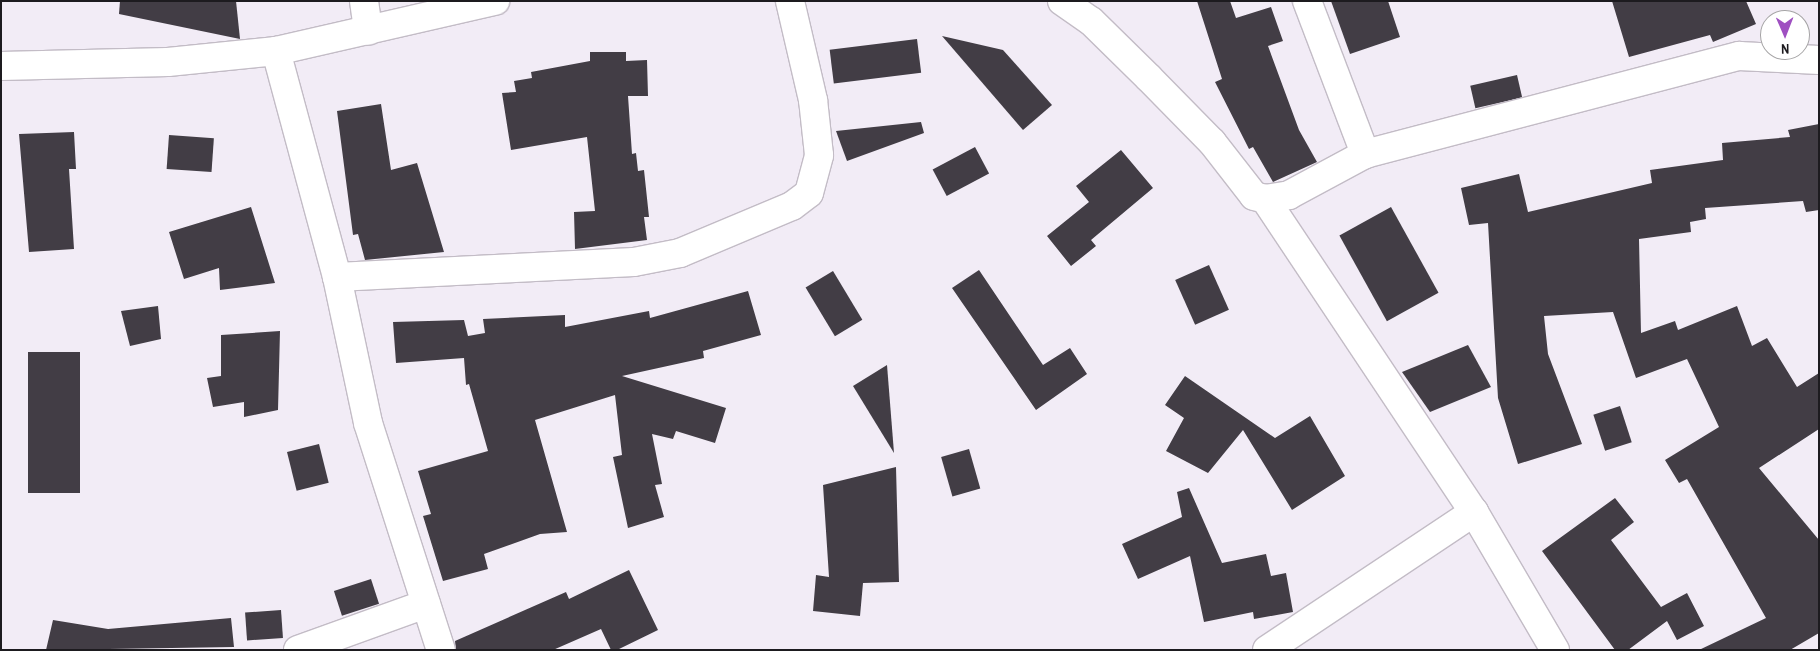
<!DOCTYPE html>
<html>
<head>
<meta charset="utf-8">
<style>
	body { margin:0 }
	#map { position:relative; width:1820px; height:651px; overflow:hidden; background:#f2ecf6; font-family:"Archivo Narrow",sans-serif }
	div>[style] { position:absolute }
	.building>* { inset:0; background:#423d45; transform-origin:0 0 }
	.roads { filter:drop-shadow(1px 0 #c3bcc6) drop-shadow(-1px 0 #c3bcc6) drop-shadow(0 1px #c3bcc6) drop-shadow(0 -1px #c3bcc6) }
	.minor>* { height:28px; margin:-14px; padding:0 14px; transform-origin:14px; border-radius:14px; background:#fff }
	.tertiary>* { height:28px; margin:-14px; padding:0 14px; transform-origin:14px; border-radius:14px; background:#fff }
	span { translate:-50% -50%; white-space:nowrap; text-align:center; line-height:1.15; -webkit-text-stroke:5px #fff; paint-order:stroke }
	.frame { position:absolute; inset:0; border:2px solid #1d1b1f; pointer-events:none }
	.north { position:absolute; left:1760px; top:10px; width:50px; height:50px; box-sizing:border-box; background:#fff; border:1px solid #a5a4a5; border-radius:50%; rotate:179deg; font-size:14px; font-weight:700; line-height:20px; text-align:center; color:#1d1b1f }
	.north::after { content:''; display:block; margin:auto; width:18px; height:22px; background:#9f50c1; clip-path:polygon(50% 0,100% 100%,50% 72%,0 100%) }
</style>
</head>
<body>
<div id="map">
	<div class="building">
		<div style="clip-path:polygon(120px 1px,236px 1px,240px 39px,119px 14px)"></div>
		<div style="clip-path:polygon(1197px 1px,1230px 1px,1236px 18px,1271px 7px,1283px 41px,1268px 46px,1299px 130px,1317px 162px,1273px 182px,1253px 147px,1249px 149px,1215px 82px,1222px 79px)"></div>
		<div style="clip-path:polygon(1331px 1px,1388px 1px,1400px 37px,1350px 54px)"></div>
		<div style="clip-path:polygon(1612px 1px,1746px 1px,1756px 24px,1713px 42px,1710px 35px,1629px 57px)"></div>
		<div style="clip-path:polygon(942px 36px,1003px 50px,1052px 105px,1023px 130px)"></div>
		<div style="left:917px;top:39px;width:34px;height:88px;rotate:83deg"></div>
		<div style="clip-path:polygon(590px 52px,626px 52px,626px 61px,647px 60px,648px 96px,628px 96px,632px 154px,636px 153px,638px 171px,644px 170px,649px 217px,644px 217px,647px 240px,575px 249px,574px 212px,595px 211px,587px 137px,511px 150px,502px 93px,516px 92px,514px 81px,532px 78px,531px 72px,590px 61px)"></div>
		<div style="left:1517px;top:75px;width:23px;height:48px;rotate:77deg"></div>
		<div style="clip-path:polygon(381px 104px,391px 170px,417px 163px,444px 252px,365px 260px,358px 234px,353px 235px,337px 111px)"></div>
		<div style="clip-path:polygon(921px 122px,924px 133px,847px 161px,836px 131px)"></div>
		<div style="clip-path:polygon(1819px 124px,1819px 210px,1806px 212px,1803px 201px,1705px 208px,1706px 219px,1690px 222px,1691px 232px,1639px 239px,1641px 333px,1675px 321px,1678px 330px,1737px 306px,1752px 346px,1767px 338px,1797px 387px,1819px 373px,1819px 429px,1759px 468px,1819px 540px,1819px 633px,1790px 650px,1699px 650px,1766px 618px,1687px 479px,1679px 483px,1665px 460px,1719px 427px,1687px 359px,1636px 378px,1613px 312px,1544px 316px,1548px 354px,1582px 444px,1518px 464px,1498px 398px,1488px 223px,1469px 225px,1461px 188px,1519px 174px,1528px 212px,1652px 183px,1650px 170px,1723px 160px,1722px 143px,1790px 137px,1788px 130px)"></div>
		<div style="clip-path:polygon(74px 132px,76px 169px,69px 169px,74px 249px,29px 252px,19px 134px)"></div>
		<div style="left:169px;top:135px;width:45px;height:34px;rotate:4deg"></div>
		<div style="left:975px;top:147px;width:30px;height:48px;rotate:62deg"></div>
		<div style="clip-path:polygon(1121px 150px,1153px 188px,1091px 240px,1096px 246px,1071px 266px,1047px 236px,1089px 202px,1076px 186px)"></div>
		<div style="clip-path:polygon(251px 207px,275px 283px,220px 290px,219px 268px,184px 279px,169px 232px)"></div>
		<div style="left:1391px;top:207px;width:98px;height:59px;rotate:61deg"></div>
		<div style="left:1209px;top:265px;width:49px;height:37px;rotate:66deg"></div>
		<div style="clip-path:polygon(979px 270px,1043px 365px,1070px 348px,1087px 374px,1036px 410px,952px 288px)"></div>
		<div style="left:833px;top:271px;width:57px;height:32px;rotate:59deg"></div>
		<div style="clip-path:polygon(748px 291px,761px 335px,703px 351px,704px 358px,622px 376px,726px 408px,715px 443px,676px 431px,673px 439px,652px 434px,662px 484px,655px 485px,664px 517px,628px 528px,613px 457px,622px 455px,615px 395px,535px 420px,567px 532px,540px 534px,484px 554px,488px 569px,443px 581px,423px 516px,431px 514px,418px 471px,488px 451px,469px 384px,466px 385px,464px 358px,396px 363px,393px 322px,464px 320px,468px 336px,485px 333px,483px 319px,565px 315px,565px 327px,649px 311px,650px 318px)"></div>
		<div style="clip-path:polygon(158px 306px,161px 339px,130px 346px,121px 311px)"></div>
		<div style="clip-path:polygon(280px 331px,278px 410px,244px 417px,244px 402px,213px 407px,207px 378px,221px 376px,221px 335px)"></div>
		<div style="clip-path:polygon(1468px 345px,1491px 387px,1430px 412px,1402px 372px)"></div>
		<div style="left:28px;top:352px;width:52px;height:141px"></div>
		<div style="clip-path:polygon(887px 365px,894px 453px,853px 386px)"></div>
		<div style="clip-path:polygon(1185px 376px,1275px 438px,1310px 416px,1345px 476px,1292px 510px,1243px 430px,1208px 473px,1166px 451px,1184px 418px,1165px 405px)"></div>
		<div style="left:1620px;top:406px;width:38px;height:28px;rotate:72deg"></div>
		<div style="left:319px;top:444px;width:40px;height:33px;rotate:76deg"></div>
		<div style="left:969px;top:449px;width:41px;height:29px;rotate:74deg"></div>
		<div style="clip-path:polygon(896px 467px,899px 582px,863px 583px,860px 616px,813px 611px,816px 575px,829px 577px,823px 485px)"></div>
		<div style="clip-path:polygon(1189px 488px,1222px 563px,1266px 554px,1271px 576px,1286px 573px,1293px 612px,1254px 619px,1253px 612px,1204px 622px,1190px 556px,1138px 579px,1122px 544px,1182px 517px,1177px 492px)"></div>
		<div style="clip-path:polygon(1615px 498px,1634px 522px,1611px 540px,1661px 607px,1687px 593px,1704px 626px,1677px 640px,1667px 621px,1628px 650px,1615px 650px,1542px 551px)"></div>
		<div style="clip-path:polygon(629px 570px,658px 630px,617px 650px,611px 650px,601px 629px,553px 650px,456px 650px,455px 641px,566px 592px,569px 599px)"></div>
		<div style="left:371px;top:579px;width:26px;height:39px;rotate:72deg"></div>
		<div style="left:281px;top:610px;width:28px;height:36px;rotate:86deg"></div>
		<div style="clip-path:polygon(231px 618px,234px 647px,46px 650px,53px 620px,108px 629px)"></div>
	</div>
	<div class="roads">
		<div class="minor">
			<div style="left:364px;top:1px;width:30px;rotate:82deg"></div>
			<div style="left:1307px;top:1px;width:164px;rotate:69.2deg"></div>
			<div style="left:276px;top:51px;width:234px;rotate:74.9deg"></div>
			<div style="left:337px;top:277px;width:149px;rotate:78deg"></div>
			<div style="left:368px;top:423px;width:238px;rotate:72.2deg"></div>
			<div style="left:1265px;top:199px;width:376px;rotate:56.3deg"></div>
			<div style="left:1474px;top:512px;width:160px;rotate:59.6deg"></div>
			<div style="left:337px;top:277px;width:297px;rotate:-2.9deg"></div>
			<div style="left:634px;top:262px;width:47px;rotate:-11.1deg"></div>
			<div style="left:680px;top:253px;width:121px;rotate:-22.8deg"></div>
			<div style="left:792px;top:206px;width:21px;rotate:-37deg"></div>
			<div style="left:809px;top:193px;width:39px;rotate:-75deg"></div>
			<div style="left:819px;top:155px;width:55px;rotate:-96.2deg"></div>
			<div style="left:813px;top:100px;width:102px;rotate:-103.1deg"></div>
			<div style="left:298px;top:650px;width:136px;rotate:-19.8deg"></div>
			<div style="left:1267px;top:650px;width:249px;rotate:-33.7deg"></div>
		</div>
		<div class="tertiary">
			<div style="left:1062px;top:1px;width:35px;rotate:35deg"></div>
			<div style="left:1091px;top:21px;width:81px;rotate:44.5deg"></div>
			<div style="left:1149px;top:78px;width:90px;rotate:45.5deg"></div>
			<div style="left:1212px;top:142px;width:68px;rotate:52.1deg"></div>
			<div style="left:1254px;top:196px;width:11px;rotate:15deg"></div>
			<div style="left:1265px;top:199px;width:24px;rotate:-9deg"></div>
			<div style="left:1289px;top:195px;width:86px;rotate:-28.3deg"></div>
			<div style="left:1365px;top:154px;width:387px;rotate:-14.7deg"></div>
			<div style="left:1739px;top:56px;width:80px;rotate:2.9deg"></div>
			<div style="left:1px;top:66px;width:167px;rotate:-1.4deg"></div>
			<div style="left:168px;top:62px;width:109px;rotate:-5.8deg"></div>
			<div style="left:276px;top:51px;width:225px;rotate:-12.9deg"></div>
		</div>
	</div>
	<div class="frame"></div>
	<div class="north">N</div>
</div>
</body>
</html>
